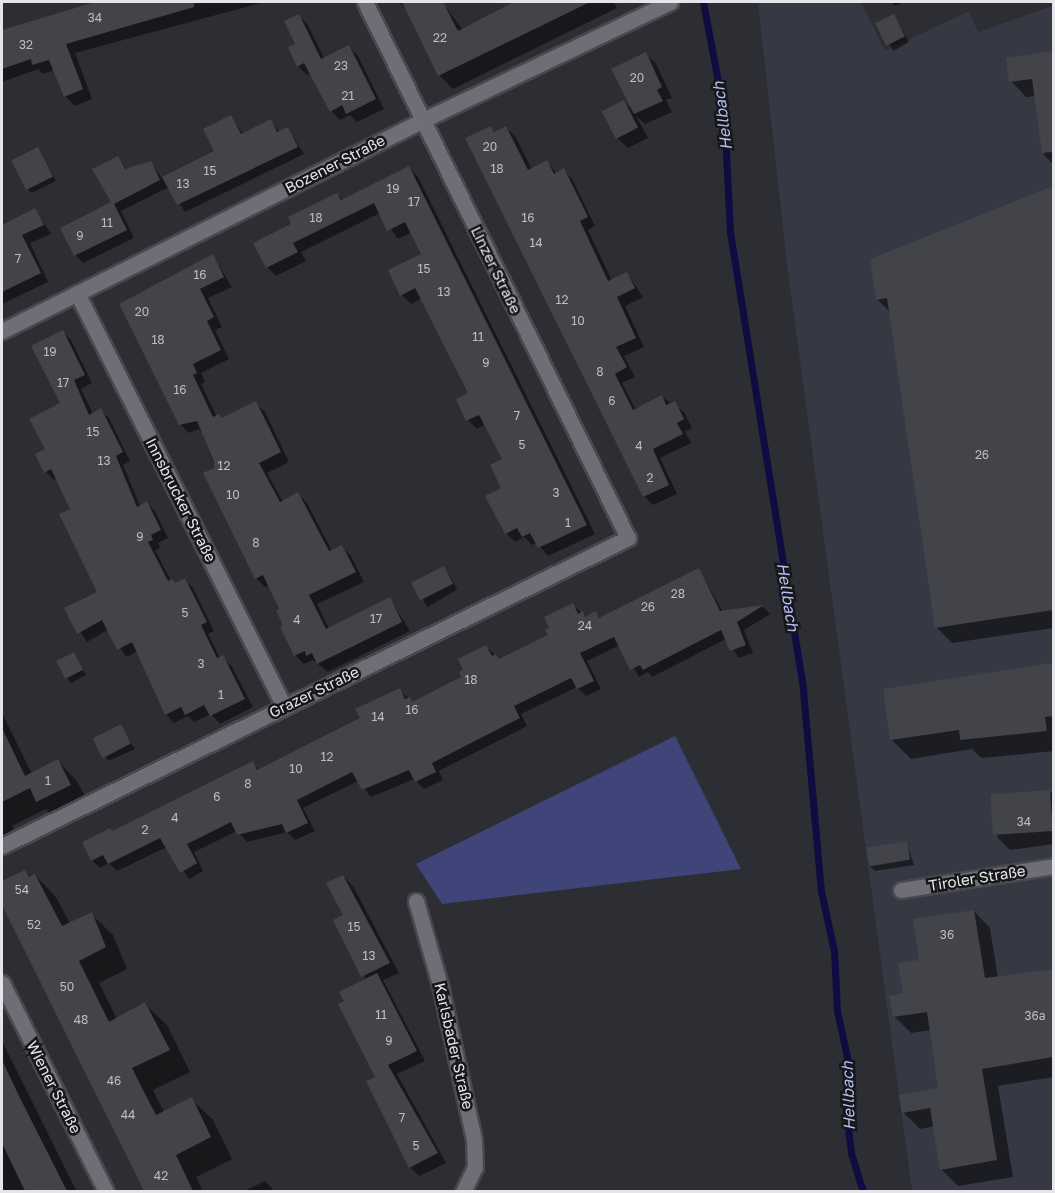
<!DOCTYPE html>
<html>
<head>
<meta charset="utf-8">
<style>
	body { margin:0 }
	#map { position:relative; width:1055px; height:1193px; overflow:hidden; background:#2d2e34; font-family:"Golos Text",sans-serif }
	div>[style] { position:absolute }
	.built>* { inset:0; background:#363843 }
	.green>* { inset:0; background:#3f4579 }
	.shadow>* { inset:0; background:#0007; transform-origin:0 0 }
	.stream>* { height:7px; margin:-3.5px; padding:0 3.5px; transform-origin:3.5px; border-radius:3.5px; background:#100b41 }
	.building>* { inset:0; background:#42444a; transform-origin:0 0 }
	.roads { filter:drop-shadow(2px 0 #48494d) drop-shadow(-2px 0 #48494d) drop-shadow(0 2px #48494d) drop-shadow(0 -2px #48494d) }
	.minor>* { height:15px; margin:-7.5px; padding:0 7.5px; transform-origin:7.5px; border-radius:7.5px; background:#6e6f76 }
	span { translate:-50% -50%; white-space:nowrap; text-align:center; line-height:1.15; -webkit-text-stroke:5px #161719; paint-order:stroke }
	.number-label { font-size:12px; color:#bdbec2 }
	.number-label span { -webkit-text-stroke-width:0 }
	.street-label { font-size:15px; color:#e6e6ea }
	.water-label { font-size:16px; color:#b4bdf2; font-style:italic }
	.frame { position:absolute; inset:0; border:3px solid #e6e6ea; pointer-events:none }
</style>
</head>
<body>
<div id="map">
	<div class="built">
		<div style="clip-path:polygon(758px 2px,861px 2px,885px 51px,969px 11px,978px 32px,1053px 6px,1053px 1191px,912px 1191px,787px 264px)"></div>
	</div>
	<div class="green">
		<div style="clip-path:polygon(675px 736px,741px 869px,442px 904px,416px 864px)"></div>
	</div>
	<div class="shadow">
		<div style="clip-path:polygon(104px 2px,264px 2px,75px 53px,92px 99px,75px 106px,65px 96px,55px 70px,43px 74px,38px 69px,2px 82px,2px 32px)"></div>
		<div style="clip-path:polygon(400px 2px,424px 2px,429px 12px,444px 5px,463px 30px,518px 2px,613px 2px,617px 8px,453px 89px,439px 75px,414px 19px)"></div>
		<div style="clip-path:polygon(891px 2px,905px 2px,895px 6px)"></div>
		<div style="clip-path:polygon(299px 16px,308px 25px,324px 58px,349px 47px,358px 56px,384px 109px,357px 122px,350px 115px,340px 120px,331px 111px,311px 73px,307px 75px,298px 66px)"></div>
		<div style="left:894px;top:16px;width:30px;height:18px;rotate:60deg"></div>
		<div style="clip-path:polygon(1054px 53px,1054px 165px,1044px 155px,1036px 96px,1026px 97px,1011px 81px,1008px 59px)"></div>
		<div style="clip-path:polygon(645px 54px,656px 64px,672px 98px,666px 100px,672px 112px,645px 124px,636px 116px,648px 138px,628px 148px,617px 138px,624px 102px,632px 110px)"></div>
		<div style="clip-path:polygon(230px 117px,244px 135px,271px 121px,280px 133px,288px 129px,304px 154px,185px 212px,169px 187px,121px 211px,134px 238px,83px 263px,75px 255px,113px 203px,118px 158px,127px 170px,150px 162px,162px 178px,216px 152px)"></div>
		<div style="clip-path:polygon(491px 128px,496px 133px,506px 128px,515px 136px,532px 170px,547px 162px,557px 174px,563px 170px,572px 179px,595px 226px,588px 230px,612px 281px,627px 273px,643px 297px,625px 306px,644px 347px,624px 356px,635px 377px,622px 383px,636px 410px,662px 397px,684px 412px,692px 428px,685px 432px,691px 443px,660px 458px,677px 494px,653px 505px,644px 496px)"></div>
		<div style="clip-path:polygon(38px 149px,56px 181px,32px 193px,27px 189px)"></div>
		<div style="clip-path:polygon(409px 168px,418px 177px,595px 534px,548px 556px,537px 543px,532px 545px,524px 537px,515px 542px,506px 533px,504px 460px,486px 424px,477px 429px,468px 420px,471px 393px,422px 298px,411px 304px,402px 295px,423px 254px,412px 232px,398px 239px,380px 213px,301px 252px,306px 261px,276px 276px,267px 267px,293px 225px,337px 194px,343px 200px)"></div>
		<div style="clip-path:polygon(1054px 190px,1054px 628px,952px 643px,936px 627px,891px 313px,877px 299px,1042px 192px)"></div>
		<div style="clip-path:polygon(35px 210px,51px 234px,30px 243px,48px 282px,2px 304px,2px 244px,23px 233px)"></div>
		<div style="clip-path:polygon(213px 256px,232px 287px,208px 298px,222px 327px,215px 330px,229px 359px,201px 373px,205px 382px,201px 384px,217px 417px,223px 419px,255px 403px,265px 412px,289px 462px,267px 473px,283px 502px,298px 494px,307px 503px,332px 551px,342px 547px,351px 556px,364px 582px,317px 604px,329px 629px,390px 599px,410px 631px,328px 672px,313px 660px,304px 664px,295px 655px,270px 585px,265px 587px,256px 578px,202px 432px,198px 429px,189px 433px,180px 424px,121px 305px)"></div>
		<div style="clip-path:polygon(63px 332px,71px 340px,92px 383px,81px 389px,93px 414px,100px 410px,109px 418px,130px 461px,123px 465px,140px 506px,147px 503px,155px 511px,168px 538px,158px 543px,160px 548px,155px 550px,171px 581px,176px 584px,185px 580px,193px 588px,214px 631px,208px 634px,220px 658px,231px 665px,253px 707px,220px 724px,211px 714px,194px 722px,188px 716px,174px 723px,166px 714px,138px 651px,126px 657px,109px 629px,87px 642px,66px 609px,99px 592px,72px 509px,57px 478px,54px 480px,46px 472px,47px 450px,62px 404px)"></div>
		<div style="left:444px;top:567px;width:26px;height:35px;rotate:59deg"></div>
		<div style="clip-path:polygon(699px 570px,723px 612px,763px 607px,770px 614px,744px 630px,753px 653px,739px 658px,726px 639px,652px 677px,648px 672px,639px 677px,620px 645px,587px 661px,601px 689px,586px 696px,577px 687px,521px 714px,527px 726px,439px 771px,443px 780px,424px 789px,414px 779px,371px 797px,358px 781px,303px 808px,315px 831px,295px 840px,287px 832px,247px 842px,237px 831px,194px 852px,203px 871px,189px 879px,167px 847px,117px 871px,109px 863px,100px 868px,92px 860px,113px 833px,252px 763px,260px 771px,362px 719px,399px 690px,414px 703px,463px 678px,486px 647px,501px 660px,550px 636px,572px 605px,587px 617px,596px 613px,601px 619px)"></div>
		<div style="clip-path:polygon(74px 654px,86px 675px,71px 683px,66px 678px)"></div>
		<div style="clip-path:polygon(1054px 665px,1054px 751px,981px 758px,972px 749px,911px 759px,891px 739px,885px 690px)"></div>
		<div style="clip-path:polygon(2px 713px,32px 774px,58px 761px,77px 781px,89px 804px,57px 820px,46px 809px,12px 826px,16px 833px,2px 840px)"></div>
		<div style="clip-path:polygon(121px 726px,135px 749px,108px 761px,95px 739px)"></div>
		<div style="clip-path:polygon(1054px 792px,1054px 844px,1010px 850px,998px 838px,992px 800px)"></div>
		<div style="clip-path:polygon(906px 842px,914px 865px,875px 871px,870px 866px)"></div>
		<div style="clip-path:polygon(25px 872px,31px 877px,35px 875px,56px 897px,70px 924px,91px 914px,113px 935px,127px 969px,99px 983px,117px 1019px,145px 1004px,167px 1025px,190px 1072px,153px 1090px,164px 1112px,191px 1099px,213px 1120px,232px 1159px,196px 1177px,203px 1192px,146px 1192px,2px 902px,2px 883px)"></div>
		<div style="clip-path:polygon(343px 876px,353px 886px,399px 973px,383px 980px,425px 1061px,397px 1074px,446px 1163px,419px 1176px,410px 1167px,346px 1002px,366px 980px,345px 916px)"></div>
		<div style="clip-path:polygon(974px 911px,990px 928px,998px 978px,1054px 970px,1054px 1077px,998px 1086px,1013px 1177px,958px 1186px,941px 1169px,935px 1126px,920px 1129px,903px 1112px,939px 1089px,931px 1030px,911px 1033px,894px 1016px,921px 961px)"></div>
		<div style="clip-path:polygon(2px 1041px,77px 1192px,2px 1192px)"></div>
		<div style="clip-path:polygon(265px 1181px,275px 1192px,249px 1192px,248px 1189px)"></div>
	</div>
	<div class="stream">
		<div style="left:703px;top:2px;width:113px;rotate:79.3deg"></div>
		<div style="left:724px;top:113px;width:119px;rotate:87.1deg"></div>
		<div style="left:730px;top:232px;width:464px;rotate:80.9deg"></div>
		<div style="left:803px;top:690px;width:202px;rotate:84.9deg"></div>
		<div style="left:821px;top:891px;width:61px;rotate:77.8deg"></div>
		<div style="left:834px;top:951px;width:60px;rotate:87.1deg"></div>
		<div style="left:837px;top:1011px;width:60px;rotate:77.6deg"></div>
		<div style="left:850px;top:1070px;width:39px;rotate:96deg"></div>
		<div style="left:846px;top:1109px;width:44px;rotate:83.5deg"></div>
		<div style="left:851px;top:1153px;width:41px;rotate:72.9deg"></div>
	</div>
	<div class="building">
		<div style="clip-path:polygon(95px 2px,194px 2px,194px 7px,66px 44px,83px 89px,64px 97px,49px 60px,32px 65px,31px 59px,2px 69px,2px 30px)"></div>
		<div style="clip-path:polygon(402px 2px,443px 2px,458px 31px,514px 2px,590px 2px,438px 76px)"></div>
		<div style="clip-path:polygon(299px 14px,321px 59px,349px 45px,376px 99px,346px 114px,342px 105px,330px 112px,304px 63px,297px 67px,288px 47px,295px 44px,284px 21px)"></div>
		<div style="left:894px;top:14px;width:25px;height:21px;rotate:64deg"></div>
		<div style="clip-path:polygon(1053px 51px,1053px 152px,1042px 153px,1032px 79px,1009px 82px,1006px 58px)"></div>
		<div style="clip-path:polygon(646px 52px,662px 87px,657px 90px,663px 101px,634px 114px,611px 69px)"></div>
		<div style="left:624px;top:100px;width:31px;height:25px;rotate:63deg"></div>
		<div style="clip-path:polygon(231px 115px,241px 134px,271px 119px,277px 132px,288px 127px,298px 147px,177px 205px,162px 177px,214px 151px,203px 129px)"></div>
		<div style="clip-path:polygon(491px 126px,494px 132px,506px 126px,528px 170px,547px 160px,554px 174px,564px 168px,588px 217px,580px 221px,608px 281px,627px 272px,635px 288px,617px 297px,636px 338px,616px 347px,627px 367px,615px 374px,633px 410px,662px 395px,666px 405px,675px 401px,684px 419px,677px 423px,683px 434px,653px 449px,669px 485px,643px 497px,465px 138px)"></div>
		<div style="left:38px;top:147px;width:33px;height:30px;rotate:63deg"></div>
		<div style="clip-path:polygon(118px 156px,125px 169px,151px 161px,160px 180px,114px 204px,127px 230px,74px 256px,60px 228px,111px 202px,92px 169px)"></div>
		<div style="clip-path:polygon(409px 166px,587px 525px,538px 548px,530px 533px,522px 537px,517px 528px,505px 534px,485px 496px,501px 488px,490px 465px,502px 459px,479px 415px,466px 421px,456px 399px,468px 393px,415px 288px,400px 296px,388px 270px,421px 254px,405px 222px,387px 231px,374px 203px,293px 243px,298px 252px,266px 268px,253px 243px,291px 224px,288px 217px,292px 215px,337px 193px,341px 200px)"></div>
		<div style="clip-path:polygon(1053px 186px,1053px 610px,935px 628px,887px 298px,876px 300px,870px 259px)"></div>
		<div style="clip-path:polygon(35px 208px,44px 225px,22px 235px,41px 273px,2px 292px,2px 225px)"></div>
		<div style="clip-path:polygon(213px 254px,224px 277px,200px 289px,214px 317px,207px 321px,221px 350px,193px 364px,197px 373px,193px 375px,213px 417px,219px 414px,222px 418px,256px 401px,281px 452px,259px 463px,280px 502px,298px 492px,329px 551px,342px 545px,356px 572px,309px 595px,326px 629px,390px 597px,402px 622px,317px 664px,312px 653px,306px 656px,305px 651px,294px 656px,280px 627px,283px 626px,276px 610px,279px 609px,263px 575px,255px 579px,203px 473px,214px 468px,214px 462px,197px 421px,179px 425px,119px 304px)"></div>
		<div style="clip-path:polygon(63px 330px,85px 375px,74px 380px,89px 415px,101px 408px,123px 452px,116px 456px,137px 507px,147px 501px,161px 530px,151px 535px,153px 540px,148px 542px,168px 581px,172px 579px,175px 583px,185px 578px,207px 622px,201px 625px,217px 658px,223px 655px,245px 699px,210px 716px,204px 705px,185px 715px,181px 707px,165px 715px,132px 642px,117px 650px,102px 620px,77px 634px,64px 608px,97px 592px,59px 514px,70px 509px,51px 469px,44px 473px,35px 454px,45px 449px,29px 419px,60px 403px,31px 346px)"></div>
		<div style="left:444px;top:566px;width:20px;height:37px;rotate:63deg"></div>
		<div style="clip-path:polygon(699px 568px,720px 611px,764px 605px,737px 622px,746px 645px,730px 651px,721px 630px,643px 670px,640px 665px,630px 670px,614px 637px,580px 653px,594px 681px,577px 689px,571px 678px,514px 706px,520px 718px,432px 763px,436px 772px,415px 782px,409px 770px,362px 790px,352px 772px,297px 800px,308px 823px,286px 833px,282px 824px,237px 835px,231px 822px,187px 844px,197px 863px,180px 873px,160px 838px,108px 864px,103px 855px,91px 861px,82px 842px,110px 828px,112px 831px,253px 761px,257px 770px,360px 718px,355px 709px,400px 688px,405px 699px,410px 697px,412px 702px,461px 677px,459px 672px,463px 670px,458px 659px,486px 645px,492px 656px,496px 654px,499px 659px,548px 635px,545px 630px,549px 628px,544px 617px,573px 603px,578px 614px,583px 611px,585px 617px,596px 611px,599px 618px)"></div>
		<div style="left:74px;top:652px;width:20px;height:20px;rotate:63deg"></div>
		<div style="clip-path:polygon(1052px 663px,1053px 716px,1045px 717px,1047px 731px,960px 740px,959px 730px,890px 740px,883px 689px)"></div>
		<div style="left:121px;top:724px;width:22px;height:32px;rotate:63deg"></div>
		<div style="clip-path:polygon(2px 728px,25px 776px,58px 759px,71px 785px,36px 802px,30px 788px,2px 802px)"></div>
		<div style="left:1050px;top:790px;width:41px;height:60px;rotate:86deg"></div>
		<div style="left:907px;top:841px;width:19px;height:41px;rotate:81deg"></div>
		<div style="clip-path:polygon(25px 870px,29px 877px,35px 874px,62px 926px,92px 912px,106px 947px,79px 961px,109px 1022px,145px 1002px,170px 1050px,132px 1068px,142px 1088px,156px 1115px,192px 1097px,211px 1137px,176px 1155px,193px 1191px,144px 1191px,2px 905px,2px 881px)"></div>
		<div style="clip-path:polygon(343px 875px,390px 963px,361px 977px,333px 920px,343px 915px,326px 883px)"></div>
		<div style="clip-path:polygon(974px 910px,985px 978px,1053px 969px,1053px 1057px,982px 1069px,997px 1160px,940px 1170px,930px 1108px,902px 1113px,899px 1095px,938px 1088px,927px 1012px,893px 1017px,889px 996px,903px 993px,898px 963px,919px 960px,913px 919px)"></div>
		<div style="clip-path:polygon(377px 973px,417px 1051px,388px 1065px,438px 1153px,409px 1168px,366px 1081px,375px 1077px,338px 1004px,344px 1001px,339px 992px)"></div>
		<div style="clip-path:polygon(2px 1060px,19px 1096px,67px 1191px,25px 1191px,2px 1143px)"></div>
	</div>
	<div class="roads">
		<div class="minor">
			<div style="left:77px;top:293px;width:463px;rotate:63.4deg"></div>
			<div style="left:2px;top:331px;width:471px;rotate:-26.6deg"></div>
			<div style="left:423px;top:120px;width:274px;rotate:-25.5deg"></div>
			<div style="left:2px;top:846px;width:698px;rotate:-26.2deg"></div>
			<div style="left:628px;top:538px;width:597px;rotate:-116.14deg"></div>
			<div style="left:901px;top:890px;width:155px;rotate:-8.9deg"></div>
			<div style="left:416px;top:901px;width:87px;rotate:74.1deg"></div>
			<div style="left:440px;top:985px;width:159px;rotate:77.6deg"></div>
			<div style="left:474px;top:1140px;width:27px;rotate:88deg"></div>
			<div style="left:475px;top:1167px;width:28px;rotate:116deg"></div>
			<div style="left:2px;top:983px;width:233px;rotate:63.5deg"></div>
		</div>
	</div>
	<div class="number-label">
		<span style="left:95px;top:18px">34</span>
		<span style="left:440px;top:38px">22</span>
		<span style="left:26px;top:45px">32</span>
		<span style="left:341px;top:66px">23</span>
		<span style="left:637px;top:78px">20</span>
		<span style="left:348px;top:96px">21</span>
		<span style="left:490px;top:147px">20</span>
		<span style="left:497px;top:169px">18</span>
		<span style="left:210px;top:171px">15</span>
		<span style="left:183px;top:184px">13</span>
		<span style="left:393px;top:189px">19</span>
		<span style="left:414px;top:202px">17</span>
		<span style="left:316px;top:218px">18</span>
		<span style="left:528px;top:218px">16</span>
		<span style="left:107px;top:223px">11</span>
		<span style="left:80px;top:236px">9</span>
		<span style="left:536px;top:243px">14</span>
		<span style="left:18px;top:259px">7</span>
		<span style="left:424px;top:269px">15</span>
		<span style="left:200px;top:275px">16</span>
		<span style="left:444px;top:292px">13</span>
		<span style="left:562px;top:300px">12</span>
		<span style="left:142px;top:312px">20</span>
		<span style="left:578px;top:321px">10</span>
		<span style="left:478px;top:337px">11</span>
		<span style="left:158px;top:340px">18</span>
		<span style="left:50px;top:352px">19</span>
		<span style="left:486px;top:363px">9</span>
		<span style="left:600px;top:372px">8</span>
		<span style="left:63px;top:383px">17</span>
		<span style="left:180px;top:390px">16</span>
		<span style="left:612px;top:401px">6</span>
		<span style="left:517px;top:416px">7</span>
		<span style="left:93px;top:432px">15</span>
		<span style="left:522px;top:445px">5</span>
		<span style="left:639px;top:446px">4</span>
		<span style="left:982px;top:455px">26</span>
		<span style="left:104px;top:461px">13</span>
		<span style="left:224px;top:466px">12</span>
		<span style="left:650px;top:478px">2</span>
		<span style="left:556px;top:493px">3</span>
		<span style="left:233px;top:495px">10</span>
		<span style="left:568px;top:523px">1</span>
		<span style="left:140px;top:537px">9</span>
		<span style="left:256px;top:543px">8</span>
		<span style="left:678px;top:594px">28</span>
		<span style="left:648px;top:607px">26</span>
		<span style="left:185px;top:613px">5</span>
		<span style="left:376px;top:619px">17</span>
		<span style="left:297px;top:620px">4</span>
		<span style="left:585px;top:626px">24</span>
		<span style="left:201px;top:664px">3</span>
		<span style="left:471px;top:680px">18</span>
		<span style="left:221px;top:695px">1</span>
		<span style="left:412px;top:710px">16</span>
		<span style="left:378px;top:717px">14</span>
		<span style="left:327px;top:757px">12</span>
		<span style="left:296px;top:769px">10</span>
		<span style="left:48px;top:781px">1</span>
		<span style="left:248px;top:784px">8</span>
		<span style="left:217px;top:797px">6</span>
		<span style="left:175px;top:818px">4</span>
		<span style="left:1024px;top:822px">34</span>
		<span style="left:145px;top:830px">2</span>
		<span style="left:22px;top:890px">54</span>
		<span style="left:34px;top:925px">52</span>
		<span style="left:354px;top:927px">15</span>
		<span style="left:947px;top:935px">36</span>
		<span style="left:369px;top:956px">13</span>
		<span style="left:67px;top:987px">50</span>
		<span style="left:381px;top:1015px">11</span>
		<span style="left:1035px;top:1016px">36a</span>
		<span style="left:81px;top:1020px">48</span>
		<span style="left:389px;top:1041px">9</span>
		<span style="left:114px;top:1081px">46</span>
		<span style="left:128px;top:1115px">44</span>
		<span style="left:402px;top:1118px">7</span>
		<span style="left:416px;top:1146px">5</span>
		<span style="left:161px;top:1176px">42</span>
	</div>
	<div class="street-label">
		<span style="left:335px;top:164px;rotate:-27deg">Bozener Straße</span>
		<span style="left:496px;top:270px;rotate:64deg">Linzer Straße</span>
		<span style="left:181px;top:500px;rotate:63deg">Innsbrucker Straße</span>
		<span style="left:314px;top:692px;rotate:-26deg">Grazer Straße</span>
		<span style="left:977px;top:878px;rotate:-9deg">Tiroler Straße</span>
		<span style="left:454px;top:1046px;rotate:77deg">Karlsbader Straße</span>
		<span style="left:54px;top:1087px;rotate:63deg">Wiener Straße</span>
	</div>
	<div class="water-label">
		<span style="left:722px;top:116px;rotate:-97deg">Hellbach</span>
		<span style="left:788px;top:597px;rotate:81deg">Hellbach</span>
		<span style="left:848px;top:1096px;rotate:-92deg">Hellbach</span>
	</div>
	<div class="frame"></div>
</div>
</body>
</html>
